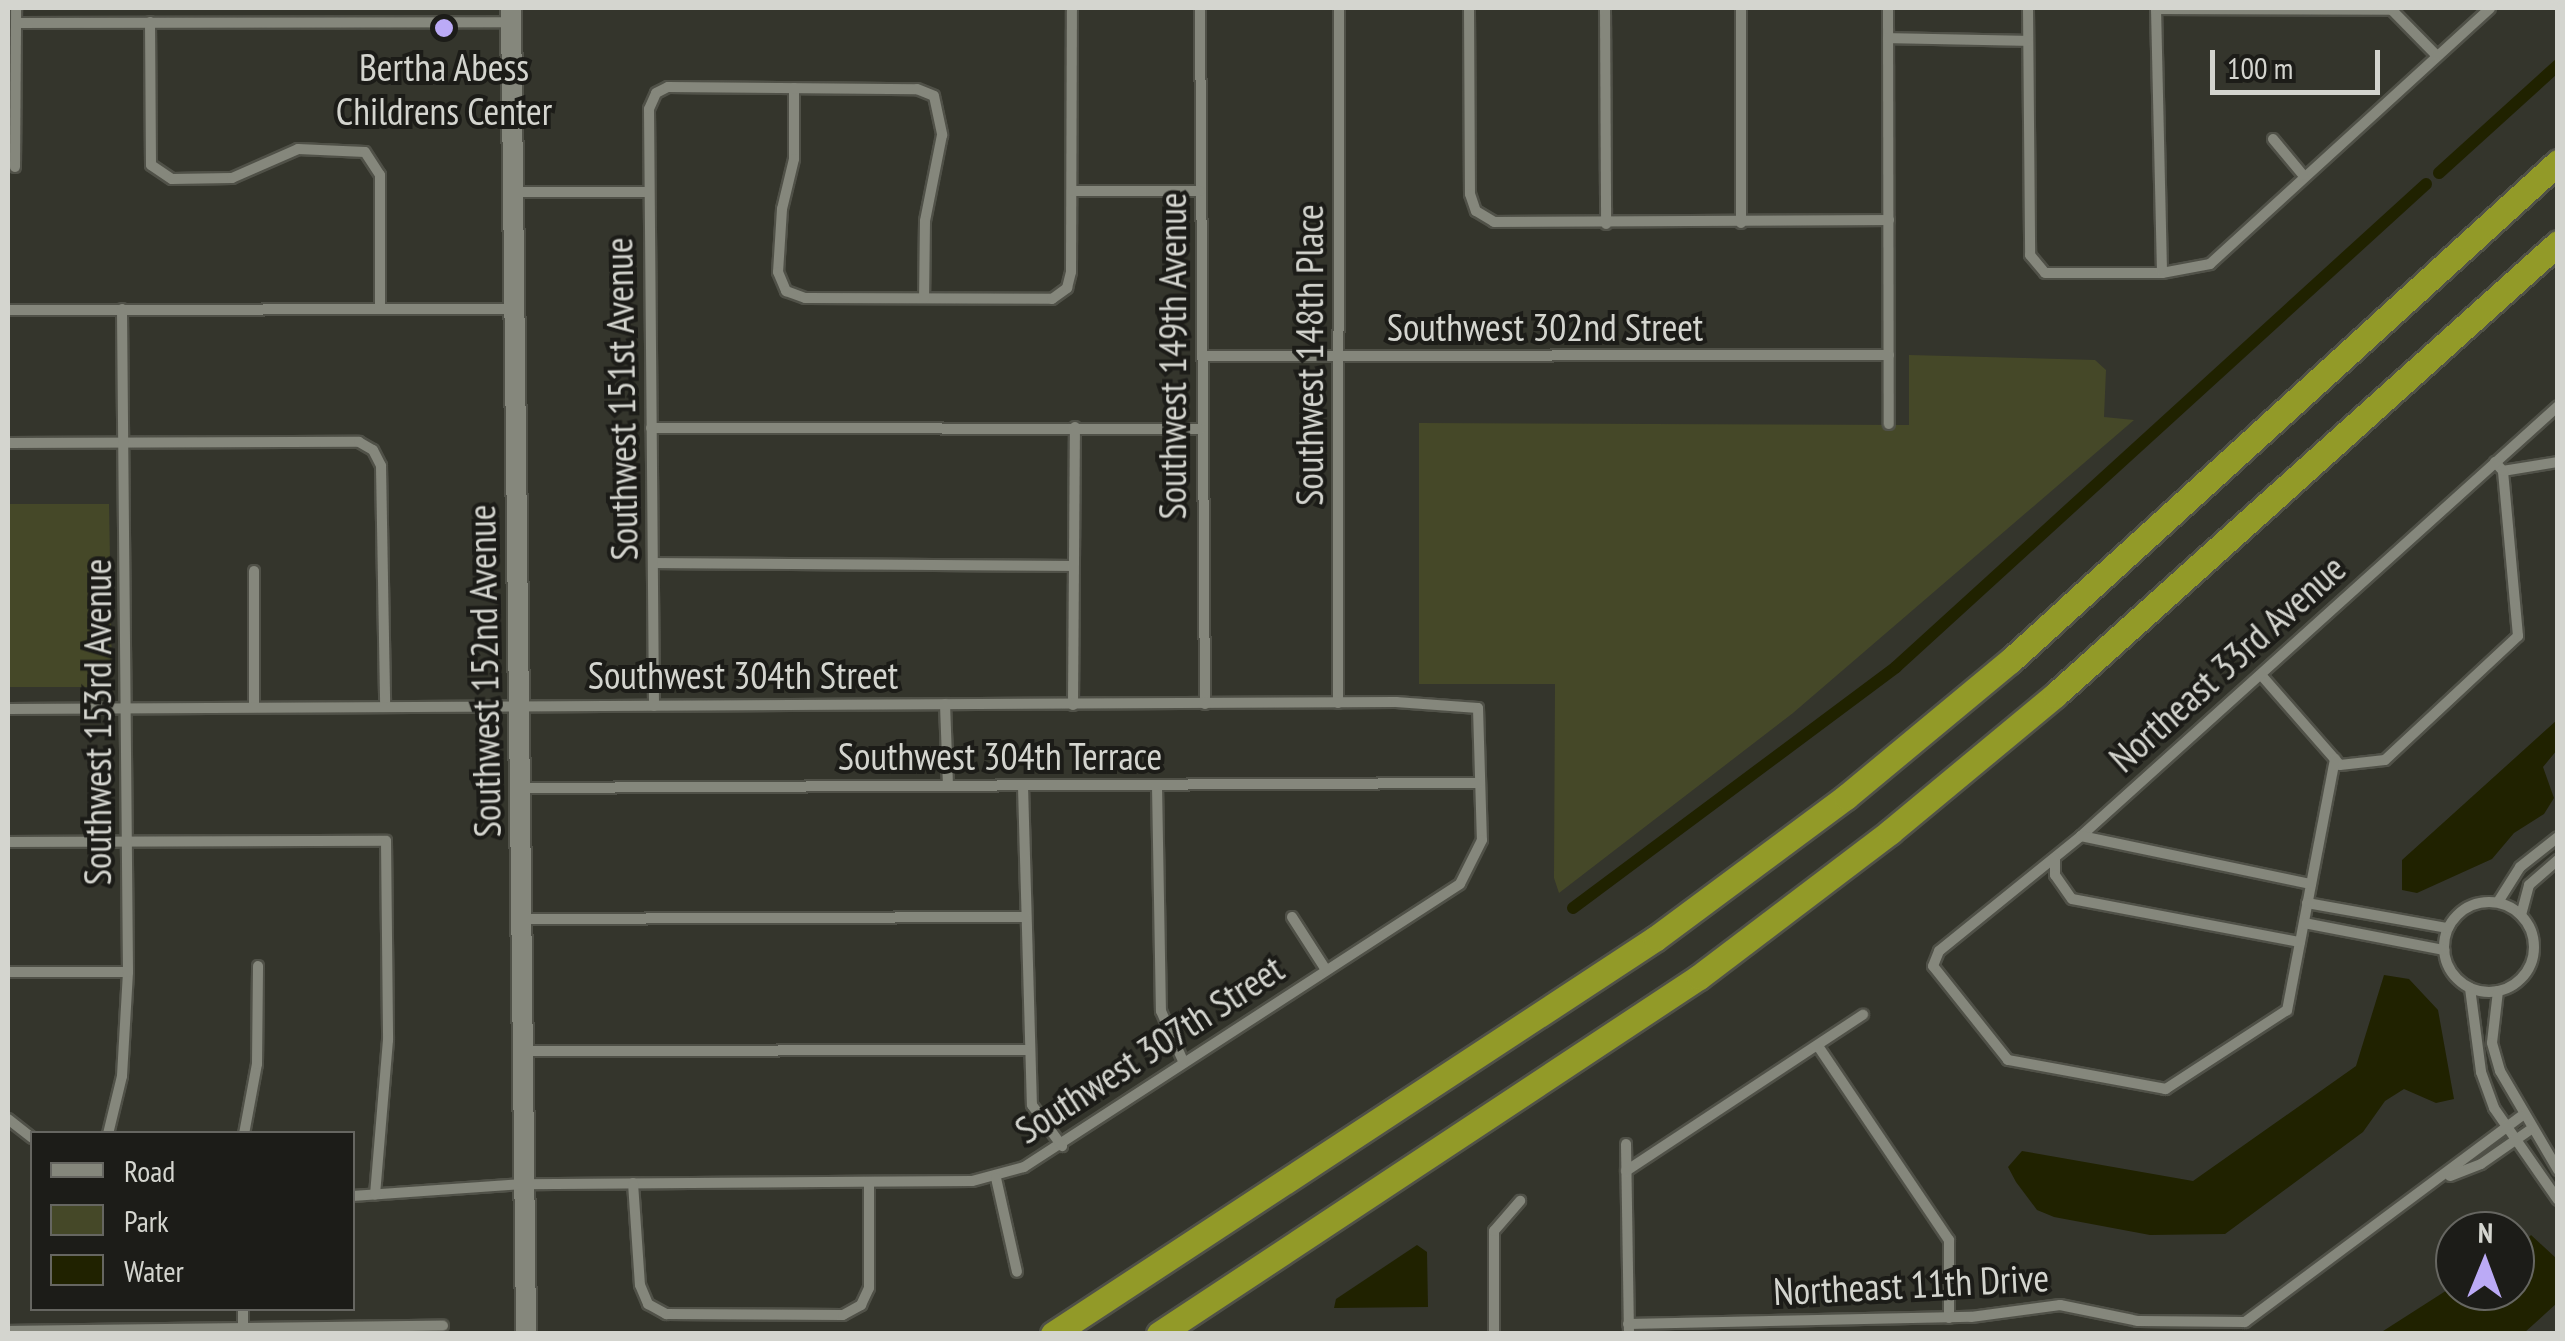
<!DOCTYPE html>
<html>
<head>
<meta charset="utf-8">
<style>
	body { margin:0 }
	#map { position:relative; width:2565px; height:1341px; overflow:hidden; background:#34352c; font-family:"PT Sans Narrow",sans-serif }
	div>[style] { position:absolute }
	.green>* { inset:0; background:#454828 }
	.water>* { inset:0; background:#202200 }
	.canal>* { height:12px; margin:-6px; padding:0 6px; transform-origin:6px; border-radius:6px; background:#202200 }
	.roads { filter:drop-shadow(2px 0 #505148) drop-shadow(-2px 0 #505148) drop-shadow(0 2px #505148) drop-shadow(0 -2px #505148) }
	.street>* { height:10px; margin:-5px; padding:0 5px; transform-origin:5px; border-radius:5px; background:#85877c }
	.street>.ring { margin:-5px; padding:0; box-sizing:content-box; background:none; border:10px solid #85877c; border-radius:50% }
	.secondary>* { height:20px; margin:-10px; padding:0 10px; transform-origin:10px; border-radius:10px; background:#85877c }
	.highway>* { height:25px; margin:-12.5px; padding:0 12.5px; transform-origin:12.5px; border-radius:12.5px; background:#929a28 }
	.dots>* { width:28px; height:28px; translate:-50% -50%; box-sizing:border-box; border:5px solid #1c1c18; border-radius:50% }
	span { translate:-50% -50%; white-space:nowrap; text-align:center; line-height:1.15; -webkit-text-stroke:8px #1c1c18; paint-order:stroke }
	.poi-label { font-size:38px; color:#d4d5cf }
	.street-label { font-size:38px; color:#d4d5cf }
	.frame { position:absolute; inset:0; border:10px solid #d4d5cf; pointer-events:none }
	.legend { position:absolute; left:30px; top:1131px; width:325px; height:180px; box-sizing:border-box; background:#1c1c18; border:2px solid #666661; margin:0; padding:12px 18px; list-style:none; font-size:30px; color:#d4d5cf }
	.legend li { display:flex; align-items:center; gap:20px; height:50px }
	.legend b { width:50px; border:2px solid #666661 }
	.north { position:absolute; left:2435px; top:1211px; width:100px; height:100px; box-sizing:border-box; background:#1c1c18; border:2px solid #666661; border-radius:50%; rotate:1deg; font-size:28px; font-weight:700; line-height:40px; text-align:center; color:#d4d5cf }
	.north::after { content:''; display:block; margin:auto; width:35px; height:45px; background:#bbaaf6; clip-path:polygon(50% 0,100% 100%,50% 72%,0 100%) }
	.scale { position:absolute; left:2210px; top:50px; width:170px; height:45px; box-sizing:border-box; border:5px solid #d4d5cf; border-top:0; padding-left:12px; font-size:30px; line-height:35px; white-space:nowrap; color:#d4d5cf; -webkit-text-stroke:8px #1c1c18; paint-order:stroke }
</style>
</head>
<body>
<div id="map">
	<div class="green">
		<div style="clip-path:polygon(1909px 355px,2095px 360px,2106px 370px,2104px 417px,2134px 420px,1793px 713px,1559px 893px,1554px 878px,1555px 684px,1419px 684px,1419px 423px,1909px 425px)"></div>
		<div style="clip-path:polygon(8px 504px,109px 504px,112px 677px,102px 687px,8px 687px)"></div>
	</div>
	<div class="water">
		<div style="clip-path:polygon(2557px 720px,2557px 750px,2543px 767px,2554px 798px,2544px 814px,2514px 833px,2492px 859px,2417px 893px,2402px 890px,2402px 860px)"></div>
		<div style="clip-path:polygon(2384px 975px,2409px 979px,2438px 1010px,2454px 1099px,2436px 1103px,2404px 1089px,2385px 1101px,2363px 1132px,2225px 1234px,2150px 1235px,2054px 1217px,2037px 1210px,2016px 1182px,2008px 1167px,2022px 1151px,2193px 1181px,2356px 1066px)"></div>
		<div style="clip-path:polygon(2531px 1235px,2557px 1259px,2557px 1303px,2524px 1333px,2380px 1333px,2455px 1285px,2455px 1291px,2515px 1291px,2515px 1251px)"></div>
		<div style="clip-path:polygon(1417px 1245px,1427px 1252px,1428px 1307px,1334px 1308px,1336px 1299px)"></div>
	</div>
	<div class="canal">
		<div style="left:2439px;top:173px;width:161px;rotate:-42.2deg"></div>
		<div style="left:1573px;top:908px;width:403px;rotate:-36.7deg"></div>
		<div style="left:1896px;top:667px;width:717px;rotate:-42.34deg"></div>
	</div>
	<div class="roads">
		<div class="street">
			<div style="left:1200px;top:8px;width:696px;rotate:89.59deg"></div>
			<div style="left:1469px;top:8px;width:186px;rotate:89.7deg"></div>
			<div style="left:1470px;top:194px;width:18px;rotate:71deg"></div>
			<div style="left:1476px;top:211px;width:21px;rotate:31deg"></div>
			<div style="left:1494px;top:222px;width:395px;rotate:-0.3deg"></div>
			<div style="left:1605px;top:8px;width:216px;rotate:89.7deg"></div>
			<div style="left:1741px;top:8px;width:215px;rotate:90deg"></div>
			<div style="left:1888px;top:8px;width:416px;rotate:89.9deg"></div>
			<div style="left:2028px;top:8px;width:247px;rotate:89.5deg"></div>
			<div style="left:2030px;top:255px;width:23px;rotate:50deg"></div>
			<div style="left:2045px;top:273px;width:117px"></div>
			<div style="left:2162px;top:273px;width:49px;rotate:-10.6deg"></div>
			<div style="left:2210px;top:264px;width:379px;rotate:-42.4deg"></div>
			<div style="left:2156px;top:8px;width:265px;rotate:88.7deg"></div>
			<div style="left:2156px;top:9px;width:236px;rotate:0.2deg"></div>
			<div style="left:2392px;top:10px;width:64px;rotate:45.6deg"></div>
			<div style="left:150px;top:22px;width:143px;rotate:89.6deg"></div>
			<div style="left:151px;top:165px;width:25px;rotate:34deg"></div>
			<div style="left:172px;top:179px;width:60px;rotate:-1deg"></div>
			<div style="left:232px;top:178px;width:72px;rotate:-23.7deg"></div>
			<div style="left:298px;top:149px;width:67px;rotate:2.6deg"></div>
			<div style="left:365px;top:152px;width:27px;rotate:57deg"></div>
			<div style="left:380px;top:175px;width:134px;rotate:90deg"></div>
			<div style="left:16px;top:23px;width:494px;rotate:-0.1deg"></div>
			<div style="left:1888px;top:38px;width:140px;rotate:1.2deg"></div>
			<div style="left:794px;top:88px;width:71px;rotate:90deg"></div>
			<div style="left:794px;top:159px;width:51px;rotate:103.5deg"></div>
			<div style="left:782px;top:209px;width:63px;rotate:93.6deg"></div>
			<div style="left:778px;top:272px;width:21px;rotate:67deg"></div>
			<div style="left:786px;top:291px;width:20px;rotate:20deg"></div>
			<div style="left:805px;top:298px;width:247px;rotate:0.2deg"></div>
			<div style="left:1052px;top:299px;width:19px;rotate:-36deg"></div>
			<div style="left:1067px;top:288px;width:16px;rotate:-76deg"></div>
			<div style="left:1071px;top:272px;width:264px;rotate:-89.8deg"></div>
			<div style="left:2273px;top:139px;width:47px;rotate:50.2deg"></div>
			<div style="left:15px;top:167px;width:159px;rotate:-89.6deg"></div>
			<div style="left:1073px;top:191px;width:127px"></div>
			<div style="left:514px;top:192px;width:135px"></div>
			<div style="left:8px;top:310px;width:508px;rotate:-0.11deg"></div>
			<div style="left:1202px;top:356px;width:687px;rotate:-0.08deg"></div>
			<div style="left:651px;top:428px;width:550px;rotate:0.1deg"></div>
			<div style="left:8px;top:443px;width:351px;rotate:-0.2deg"></div>
			<div style="left:359px;top:442px;width:16px;rotate:30deg"></div>
			<div style="left:373px;top:450px;width:18px;rotate:63deg"></div>
			<div style="left:381px;top:466px;width:240px;rotate:89deg"></div>
			<div style="left:2503px;top:471px;width:56px;rotate:-9.3deg"></div>
			<div style="left:653px;top:563px;width:419px;rotate:0.4deg"></div>
			<div style="left:254px;top:571px;width:136px;rotate:90deg"></div>
			<div style="left:2262px;top:676px;width:118px;rotate:48.8deg"></div>
			<div style="left:2340px;top:765px;width:45px;rotate:-6.3deg"></div>
			<div style="left:2385px;top:760px;width:182px;rotate:-43deg"></div>
			<div style="left:2518px;top:636px;width:166px;rotate:-95.2deg"></div>
			<div style="left:2503px;top:471px;width:12px;rotate:-132deg"></div>
			<div style="left:1338px;top:703px;width:695px;rotate:-89.92deg"></div>
			<div style="left:945px;top:704px;width:82px;rotate:87.9deg"></div>
			<div style="left:1073px;top:705px;width:278px;rotate:-89.6deg"></div>
			<div style="left:654px;top:706px;width:597px;rotate:-90.48deg"></div>
			<div style="left:649px;top:109px;width:17px;rotate:-66deg"></div>
			<div style="left:656px;top:93px;width:13px;rotate:-27deg"></div>
			<div style="left:668px;top:87px;width:249px;rotate:0.5deg"></div>
			<div style="left:917px;top:89px;width:18px;rotate:22deg"></div>
			<div style="left:934px;top:96px;width:40px;rotate:78deg"></div>
			<div style="left:942px;top:135px;width:88px;rotate:101.2deg"></div>
			<div style="left:925px;top:221px;width:77px;rotate:90.7deg"></div>
			<div style="left:8px;top:709px;width:1388px;rotate:-0.29deg"></div>
			<div style="left:1396px;top:702px;width:82px;rotate:4.2deg"></div>
			<div style="left:1478px;top:708px;width:132px;rotate:88.3deg"></div>
			<div style="left:1482px;top:840px;width:49px;rotate:116.6deg"></div>
			<div style="left:1460px;top:884px;width:520px;rotate:147.01deg"></div>
			<div style="left:1024px;top:1167px;width:54px;rotate:164.9deg"></div>
			<div style="left:972px;top:1181px;width:449px;rotate:179.6deg"></div>
			<div style="left:523px;top:1184px;width:171px;rotate:176deg"></div>
			<div style="left:2335px;top:759px;width:256px;rotate:100.8deg"></div>
			<div style="left:2287px;top:1010px;width:145px;rotate:146.9deg"></div>
			<div style="left:2166px;top:1089px;width:161px;rotate:-169.6deg"></div>
			<div style="left:2008px;top:1060px;width:120px;rotate:-128.6deg"></div>
			<div style="left:1933px;top:966px;width:16px;rotate:-68deg"></div>
			<div style="left:1939px;top:951px;width:183px;rotate:-39deg"></div>
			<div style="left:2081px;top:836px;width:642px;rotate:-42.03deg"></div>
			<div style="left:1157px;top:785px;width:226px;rotate:89deg"></div>
			<div style="left:1161px;top:1011px;width:55px;rotate:66.3deg"></div>
			<div style="left:1023px;top:786px;width:319px;rotate:88.4deg"></div>
			<div style="left:1032px;top:1105px;width:51px;rotate:53.8deg"></div>
			<div style="left:521px;top:788px;width:959px;rotate:-0.3deg"></div>
			<div style="left:2081px;top:836px;width:235px;rotate:11.8deg"></div>
			<div style="left:8px;top:842px;width:378px;rotate:-0.2deg"></div>
			<div style="left:386px;top:841px;width:199px;rotate:89.4deg"></div>
			<div style="left:388px;top:1040px;width:155px;rotate:94.8deg"></div>
			<div style="left:2055px;top:858px;width:17px;rotate:90deg"></div>
			<div style="left:2055px;top:875px;width:29px;rotate:55deg"></div>
			<div style="left:2072px;top:899px;width:232px;rotate:10.7deg"></div>
			<div class="ring" style="left:2444px;top:902px;width:80px;height:80px"></div>
			<div style="left:2498px;top:902px;width:41px;rotate:-57.8deg"></div>
			<div style="left:2520px;top:867px;width:48px;rotate:-38.3deg"></div>
			<div style="left:2307px;top:903px;width:143px;rotate:10.1deg"></div>
			<div style="left:2521px;top:915px;width:31px;rotate:-75deg"></div>
			<div style="left:2529px;top:885px;width:38px;rotate:-41deg"></div>
			<div style="left:1292px;top:917px;width:63px;rotate:57.3deg"></div>
			<div style="left:522px;top:919px;width:504px;rotate:-0.23deg"></div>
			<div style="left:2304px;top:923px;width:143px;rotate:10.9deg"></div>
			<div style="left:8px;top:972px;width:120px"></div>
			<div style="left:2470px;top:988px;width:85px;rotate:82.5deg"></div>
			<div style="left:2481px;top:1072px;width:38px;rotate:70deg"></div>
			<div style="left:2494px;top:1108px;width:112px;rotate:55.2deg"></div>
			<div style="left:2498px;top:991px;width:52px;rotate:96.6deg"></div>
			<div style="left:2492px;top:1043px;width:29px;rotate:74deg"></div>
			<div style="left:2500px;top:1071px;width:115px;rotate:59.6deg"></div>
			<div style="left:1818px;top:1046px;width:234px;rotate:56deg"></div>
			<div style="left:1949px;top:1240px;width:78px;rotate:90deg"></div>
			<div style="left:523px;top:1051px;width:504px;rotate:-0.11deg"></div>
			<div style="left:8px;top:1119px;width:31px;rotate:38deg"></div>
			<div style="left:108px;top:1134px;width:60px;rotate:-76.4deg"></div>
			<div style="left:122px;top:1076px;width:104px;rotate:-86.7deg"></div>
			<div style="left:128px;top:972px;width:663px;rotate:-90.52deg"></div>
			<div style="left:244px;top:1134px;width:71px;rotate:-79.5deg"></div>
			<div style="left:257px;top:1064px;width:98px;rotate:-89.4deg"></div>
			<div style="left:1626px;top:1144px;width:190px;rotate:89.1deg"></div>
			<div style="left:1626px;top:1171px;width:284px;rotate:-33.4deg"></div>
			<div style="left:2450px;top:1176px;width:33px;rotate:-21deg"></div>
			<div style="left:2481px;top:1164px;width:60px;rotate:-34.8deg"></div>
			<div style="left:996px;top:1178px;width:96px;rotate:77.4deg"></div>
			<div style="left:633px;top:1183px;width:102px;rotate:86.1deg"></div>
			<div style="left:640px;top:1285px;width:21px;rotate:67deg"></div>
			<div style="left:648px;top:1304px;width:21px;rotate:29deg"></div>
			<div style="left:666px;top:1314px;width:177px;rotate:0.3deg"></div>
			<div style="left:843px;top:1315px;width:21px;rotate:-29deg"></div>
			<div style="left:861px;top:1305px;width:19px;rotate:-65deg"></div>
			<div style="left:869px;top:1288px;width:106px;rotate:-90deg"></div>
			<div style="left:243px;top:1308px;width:21px;rotate:90deg"></div>
			<div style="left:1628px;top:1324px;width:343px;rotate:-1.2deg"></div>
			<div style="left:1971px;top:1317px;width:90px;rotate:-7.7deg"></div>
			<div style="left:2060px;top:1305px;width:80px;rotate:11.6deg"></div>
			<div style="left:2138px;top:1321px;width:107px;rotate:0.5deg"></div>
			<div style="left:2245px;top:1322px;width:344px;rotate:-36.7deg"></div>
			<div style="left:8px;top:1331px;width:435px;rotate:-0.7deg"></div>
			<div style="left:1494px;top:1334px;width:103px;rotate:-90deg"></div>
			<div style="left:1494px;top:1231px;width:40px;rotate:-49deg"></div>
		</div>
		<div class="secondary">
			<div style="left:511px;top:8px;width:1326px;rotate:89.35deg"></div>
		</div>
		<div class="highway">
			<div style="left:1053px;top:1334px;width:721px;rotate:-33.29deg"></div>
			<div style="left:1656px;top:938px;width:237px;rotate:-36.6deg"></div>
			<div style="left:1846px;top:797px;width:213px;rotate:-39.7deg"></div>
			<div style="left:2010px;top:661px;width:741px;rotate:-42.32deg"></div>
			<div style="left:1159px;top:1334px;width:647px;rotate:-33.47deg"></div>
			<div style="left:1699px;top:977px;width:240px;rotate:-37.2deg"></div>
			<div style="left:1890px;top:832px;width:214px;rotate:-39.7deg"></div>
			<div style="left:2055px;top:695px;width:676px;rotate:-41.94deg"></div>
		</div>
	</div>
	<div class="dots">
		<div style="left:444px;top:28px;background:#bbaaf6"></div>
	</div>
	<div class="poi-label">
		<span style="left:444px;top:89px">Bertha Abess<br>Childrens Center</span>
	</div>
	<div class="street-label">
		<span style="left:1545px;top:327px">Southwest 302nd Street</span>
		<span style="left:1309px;top:355px;rotate:-90deg">Southwest 148th Place</span>
		<span style="left:1172px;top:356px;rotate:-90deg">Southwest 149th Avenue</span>
		<span style="left:621px;top:399px;rotate:-91deg">Southwest 151st Avenue</span>
		<span style="left:2227px;top:663px;rotate:-42deg">Northeast 33rd Avenue</span>
		<span style="left:484px;top:671px;rotate:-91deg">Southwest 152nd Avenue</span>
		<span style="left:743px;top:675px">Southwest 304th Street</span>
		<span style="left:97px;top:722px;rotate:-90deg">Southwest 153rd Avenue</span>
		<span style="left:1000px;top:756px">Southwest 304th Terrace</span>
		<span style="left:1149px;top:1049px;rotate:-33deg">Southwest 307th Street</span>
		<span style="left:1911px;top:1284px;rotate:-3deg">Northeast 11th Drive</span>
	</div>
	<div class="frame"></div>
	<ul class="legend">
	<li><b style="height:12px;background:#85877c"></b>Road</li>
	<li><b style="height:28px;background:#454828"></b>Park</li>
	<li><b style="height:28px;background:#202200"></b>Water</li>
	</ul>
	<div class="north">N</div>
	<div class="scale">100 m</div>
</div>
</body>
</html>
